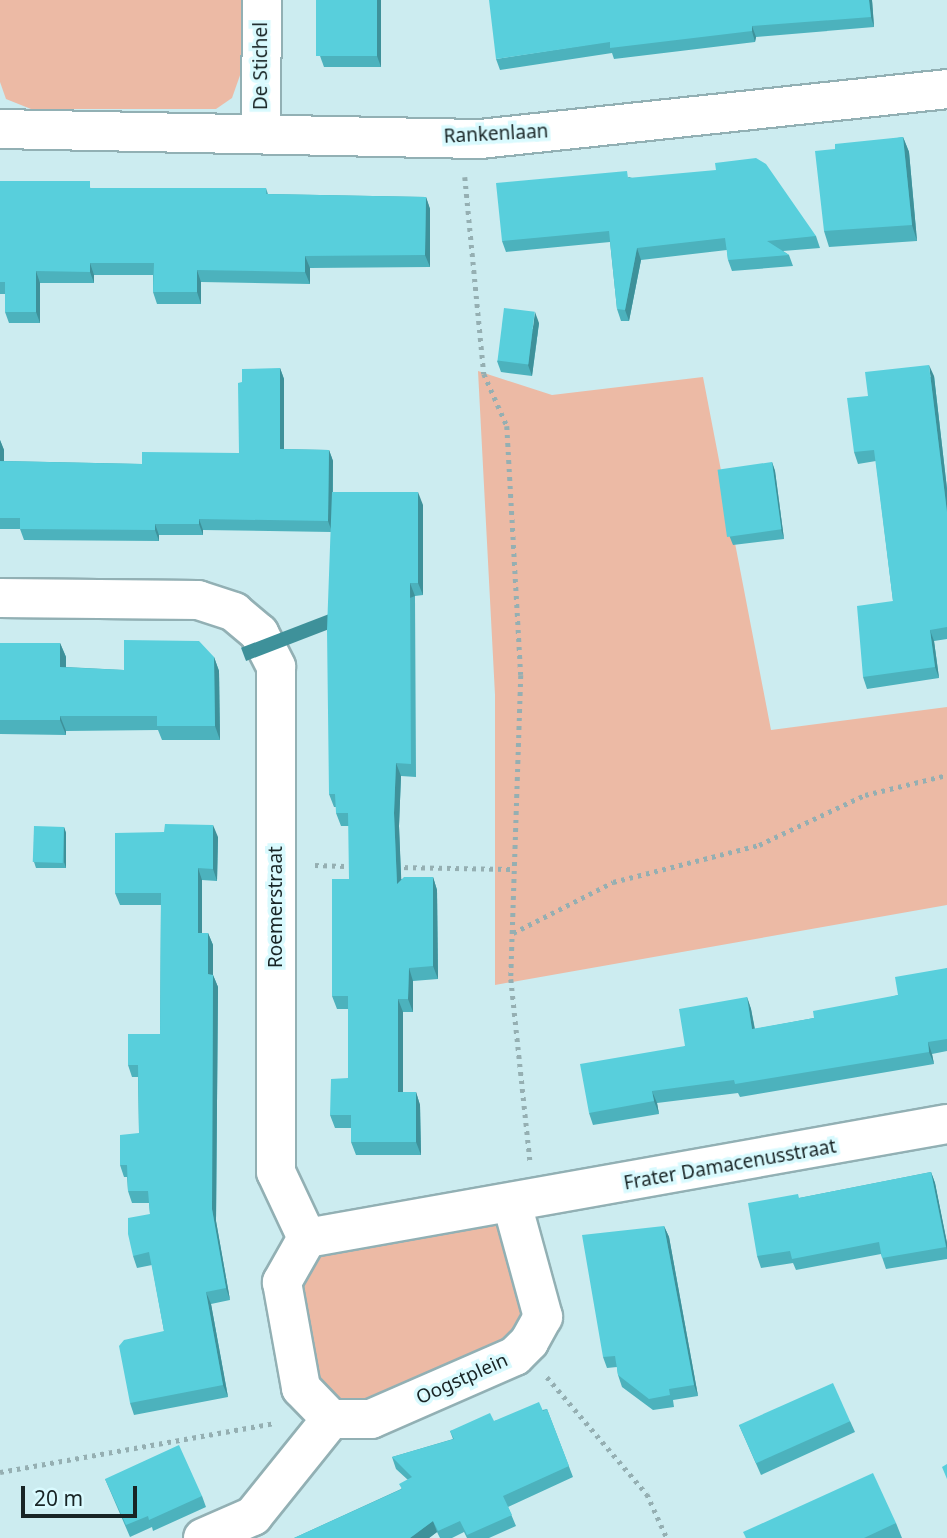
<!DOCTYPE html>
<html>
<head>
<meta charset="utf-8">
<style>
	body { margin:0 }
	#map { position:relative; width:947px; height:1538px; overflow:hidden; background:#ccecf0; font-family:"Noto Sans",sans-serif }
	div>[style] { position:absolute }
	.green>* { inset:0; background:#ecbaa5 }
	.path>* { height:4.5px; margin-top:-2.25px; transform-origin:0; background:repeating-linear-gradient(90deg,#95afb2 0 3.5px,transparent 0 8.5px) }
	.roads { filter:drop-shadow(2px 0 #92b0b4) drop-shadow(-2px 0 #92b0b4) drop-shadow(0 2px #92b0b4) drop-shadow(0 -2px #92b0b4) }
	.street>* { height:38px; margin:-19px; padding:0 19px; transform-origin:19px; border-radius:19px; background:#fff }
	.wall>* { inset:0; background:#4cb2bd }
	.shaded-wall>* { inset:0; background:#3e919a; transform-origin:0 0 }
	.building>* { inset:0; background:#58cfdc; transform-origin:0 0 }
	span { translate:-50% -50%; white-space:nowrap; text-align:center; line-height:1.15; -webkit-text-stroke:7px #d9fafe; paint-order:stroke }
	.street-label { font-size:19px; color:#182425 }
	.scale { position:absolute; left:21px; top:1486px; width:116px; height:32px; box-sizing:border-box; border:4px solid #182425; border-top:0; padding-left:9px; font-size:21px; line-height:24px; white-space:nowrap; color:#182425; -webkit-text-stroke:5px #d9fafe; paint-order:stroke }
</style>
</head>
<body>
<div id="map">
	<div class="green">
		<div style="clip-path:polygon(0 0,244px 0,244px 64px,232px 98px,216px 109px,31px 109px,6px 99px,0 82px)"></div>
		<div style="clip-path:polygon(478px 371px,552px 395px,703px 377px,771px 730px,947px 707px,947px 905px,495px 985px,495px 695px)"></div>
		<div style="clip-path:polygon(491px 1220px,502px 1226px,529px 1310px,520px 1335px,367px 1411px,318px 1397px,297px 1274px,328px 1247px)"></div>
	</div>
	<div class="path">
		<div style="left:465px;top:177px;width:198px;rotate:84.5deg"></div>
		<div style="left:484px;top:374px;width:57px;rotate:66.1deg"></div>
		<div style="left:507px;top:426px;width:249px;rotate:86.8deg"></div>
		<div style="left:521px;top:675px;width:304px;rotate:91.9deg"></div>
		<div style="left:511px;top:979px;width:183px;rotate:84deg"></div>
		<div style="left:315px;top:865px;width:37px;rotate:2deg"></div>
		<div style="left:396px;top:867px;width:119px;rotate:1deg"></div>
		<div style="left:513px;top:933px;width:112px;rotate:-27deg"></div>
		<div style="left:613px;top:882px;width:151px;rotate:-14.2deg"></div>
		<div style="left:759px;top:845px;width:117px;rotate:-25.3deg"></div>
		<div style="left:865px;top:795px;width:84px;rotate:-13.7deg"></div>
		<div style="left:547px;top:1377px;width:154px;rotate:49.5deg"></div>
		<div style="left:647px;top:1494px;width:48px;rotate:65.6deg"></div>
		<div style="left:0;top:1472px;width:280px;rotate:-10.1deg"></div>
	</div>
	<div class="roads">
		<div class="street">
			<div style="left:0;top:129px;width:480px;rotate:1.2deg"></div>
			<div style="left:480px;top:139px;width:470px;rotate:-6.1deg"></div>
			<div style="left:261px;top:131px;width:131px;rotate:-89.6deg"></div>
			<div style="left:0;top:598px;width:198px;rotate:0.6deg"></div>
			<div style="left:198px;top:600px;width:38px;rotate:18deg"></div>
			<div style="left:234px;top:612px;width:33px;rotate:40deg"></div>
			<div style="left:259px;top:633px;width:38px;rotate:63deg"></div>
			<div style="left:276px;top:667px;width:505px;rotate:90deg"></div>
			<div style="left:276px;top:1172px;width:73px;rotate:64.8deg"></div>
			<div style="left:307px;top:1238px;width:650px;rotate:-10.1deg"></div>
			<div style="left:307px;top:1238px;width:51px;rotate:119.6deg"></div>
			<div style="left:282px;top:1282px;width:108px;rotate:79.8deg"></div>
			<div style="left:301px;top:1388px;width:43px;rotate:45.9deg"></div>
			<div style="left:331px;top:1419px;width:40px"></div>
			<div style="left:371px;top:1419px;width:157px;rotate:-23.6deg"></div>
			<div style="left:515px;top:1356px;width:20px;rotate:-45deg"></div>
			<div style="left:529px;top:1342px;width:29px;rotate:-61deg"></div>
			<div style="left:543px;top:1317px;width:117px;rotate:-105.3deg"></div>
			<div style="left:203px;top:1538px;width:55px;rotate:-23.7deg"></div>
			<div style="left:253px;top:1516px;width:124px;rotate:-51.2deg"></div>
		</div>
	</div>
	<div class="wall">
		<div style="clip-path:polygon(316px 0,381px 0,381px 67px,324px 67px,320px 56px)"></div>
		<div style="clip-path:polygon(872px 0,874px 27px,756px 37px,755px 42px,614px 59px,612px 53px,500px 70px,496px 59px)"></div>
		<div style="clip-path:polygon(903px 137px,909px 152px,917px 241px,829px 247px,824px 231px,835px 149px)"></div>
		<div style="clip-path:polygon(629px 177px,816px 236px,820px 248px,783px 251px,789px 255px,793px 266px,732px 271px,728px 260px,727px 250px,641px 260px,629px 321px,621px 321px,617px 309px,610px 242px,506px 252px,502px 241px)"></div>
		<div style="clip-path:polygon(0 181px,92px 188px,266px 188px,268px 194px,426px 197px,430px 209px,430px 267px,310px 268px,310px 284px,201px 282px,201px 304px,157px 304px,153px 292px,153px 275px,94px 275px,94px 283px,40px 283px,40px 323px,9px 323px,5px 312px,5px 294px,0 294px)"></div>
		<div style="clip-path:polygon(539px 323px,532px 376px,501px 372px,497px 361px)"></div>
		<div style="clip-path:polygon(280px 368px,284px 379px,284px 449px,329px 450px,333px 461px,333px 492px,423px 505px,423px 595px,415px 596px,416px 777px,401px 776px,399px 826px,401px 879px,433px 877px,437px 890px,438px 979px,413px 981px,413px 1012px,403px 1012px,403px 1092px,416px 1092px,420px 1105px,421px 1155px,356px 1155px,351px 1142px,351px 1128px,335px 1128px,330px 1115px,348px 1078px,348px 1009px,337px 1009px,332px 996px,349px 879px,349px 826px,341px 826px,336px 813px,336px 807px,334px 807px,329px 794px,331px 532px,203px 530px,203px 535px,159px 535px,159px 541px,24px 540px,20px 529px,0 529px,0 440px,4px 450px,4px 461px,142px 464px,239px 453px)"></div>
		<div style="clip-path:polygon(934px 376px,947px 489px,947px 639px,934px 641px,939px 678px,867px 689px,863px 677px,893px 601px,876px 461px,858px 464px,854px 452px,868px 396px)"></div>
		<div style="clip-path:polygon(772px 462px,775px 471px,784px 539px,733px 545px,729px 535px)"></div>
		<div style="clip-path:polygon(0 643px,60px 643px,66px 657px,66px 667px,124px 670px,214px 657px,219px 671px,220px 740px,162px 740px,158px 730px,66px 731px,66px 735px,0 734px)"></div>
		<div style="clip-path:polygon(64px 827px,66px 833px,66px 868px,36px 868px,34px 862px)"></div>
		<div style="clip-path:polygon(218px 837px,217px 881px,202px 880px,202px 933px,208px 933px,213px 945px,213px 975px,218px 987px,216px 1221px,230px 1300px,211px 1304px,228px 1397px,134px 1415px,130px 1403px,164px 1331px,152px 1265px,137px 1268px,133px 1256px,150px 1214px,149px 1203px,132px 1203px,128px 1191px,127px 1177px,124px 1177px,120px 1165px,139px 1133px,138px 1077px,132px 1077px,128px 1065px,160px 1034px,161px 905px,120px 905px,115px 893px)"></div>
		<div style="clip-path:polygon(947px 968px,947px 1051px,932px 1054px,934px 1064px,740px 1097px,738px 1093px,657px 1103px,659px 1114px,593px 1125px,589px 1113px,685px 1046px,747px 997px,751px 1009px,755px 1029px,814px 1018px,898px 995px)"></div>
		<div style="clip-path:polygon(931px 1172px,935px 1183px,947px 1243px,947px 1259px,886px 1269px,881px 1254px,796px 1270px,793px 1263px,761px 1268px,757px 1256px,799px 1198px)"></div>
		<div style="clip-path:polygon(664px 1226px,669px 1237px,698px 1396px,673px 1400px,674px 1407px,653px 1410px,622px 1387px,618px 1375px,617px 1367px,607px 1368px,603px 1357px)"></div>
		<div style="clip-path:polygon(547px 1409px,573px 1477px,508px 1507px,516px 1526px,489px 1538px,467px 1538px,464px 1532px,452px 1538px,440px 1538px,437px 1532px,429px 1538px,294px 1538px,401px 1489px,408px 1480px,396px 1469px,392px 1457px,453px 1439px,450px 1431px)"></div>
		<div style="clip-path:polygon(850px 1421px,855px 1432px,761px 1475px,739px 1425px)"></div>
		<div style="clip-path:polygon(105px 1479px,202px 1496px,206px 1507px,153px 1531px,152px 1527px,130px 1537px)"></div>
		<div style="clip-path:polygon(896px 1523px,902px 1538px,745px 1538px)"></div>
	</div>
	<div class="shaded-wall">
		<div style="clip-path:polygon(377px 0,381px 0,381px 67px,377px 56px)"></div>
		<div style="clip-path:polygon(869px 0,872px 0,874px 27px,871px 17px)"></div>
		<div style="clip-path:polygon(752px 26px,756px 37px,755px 42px,752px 31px)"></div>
		<div style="clip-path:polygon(903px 137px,909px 152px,917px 241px,912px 225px)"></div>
		<div style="clip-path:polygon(426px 197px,430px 209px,430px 267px,425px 255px)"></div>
		<div style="clip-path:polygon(637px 248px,641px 260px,629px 321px,625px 310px)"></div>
		<div style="clip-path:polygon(305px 256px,310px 268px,310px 284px,305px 272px)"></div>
		<div style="clip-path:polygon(90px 263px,94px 275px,94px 283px,90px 272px)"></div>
		<div style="clip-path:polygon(197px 270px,201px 282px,201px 304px,197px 292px)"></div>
		<div style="clip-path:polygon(36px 271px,40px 283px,40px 323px,36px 312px)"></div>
		<div style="clip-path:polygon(535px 312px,539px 323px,532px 376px,528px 365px)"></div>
		<div style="clip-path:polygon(929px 365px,934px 376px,947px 489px,947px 512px)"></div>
		<div style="clip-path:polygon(280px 368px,284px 379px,284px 460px,280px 449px)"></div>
		<div style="clip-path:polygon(0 440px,4px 450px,4px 472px,0 461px)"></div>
		<div style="clip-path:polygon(329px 450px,333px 461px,332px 532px,328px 521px)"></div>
		<div style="clip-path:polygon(772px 462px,775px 471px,784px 539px,781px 529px)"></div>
		<div style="clip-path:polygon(418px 492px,423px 505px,423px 595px,418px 583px)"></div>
		<div style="clip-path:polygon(199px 519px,203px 530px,203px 535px,199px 524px)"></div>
		<div style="clip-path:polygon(155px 524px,159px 535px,159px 541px,155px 530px)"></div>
		<div style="left:410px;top:583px;width:14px;height:181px;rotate:69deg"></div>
		<div style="clip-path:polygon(930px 630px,934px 641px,939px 678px,935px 667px)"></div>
		<div style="clip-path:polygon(60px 643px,66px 657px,66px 682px,60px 667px)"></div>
		<div style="clip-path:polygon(214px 657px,219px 671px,220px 740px,215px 726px)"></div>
		<div style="clip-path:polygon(60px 716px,66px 731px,66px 735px,60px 720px)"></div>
		<div style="clip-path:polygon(396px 763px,401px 776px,399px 826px,402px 897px,397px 884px,394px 813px)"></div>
		<div style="clip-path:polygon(213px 825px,218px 837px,217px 881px,213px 869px)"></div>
		<div style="clip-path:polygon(64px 827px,66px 833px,66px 868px,64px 862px)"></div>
		<div style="clip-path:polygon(198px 868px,202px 880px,202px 945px,198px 933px)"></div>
		<div style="clip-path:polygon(433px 877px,437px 890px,438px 979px,433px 966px)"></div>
		<div style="clip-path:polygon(208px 933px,213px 945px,213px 986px,208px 974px)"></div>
		<div style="clip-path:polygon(409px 968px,413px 981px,413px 1012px,408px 999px)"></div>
		<div style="clip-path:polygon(213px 975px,218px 987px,216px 1221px,230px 1300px,226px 1288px,212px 1209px)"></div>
		<div style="clip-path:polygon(747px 997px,751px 1009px,757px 1042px,752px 1029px)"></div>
		<div style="clip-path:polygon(398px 999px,403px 1012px,403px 1105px,398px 1092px)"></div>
		<div style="clip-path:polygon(928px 1042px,932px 1054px,934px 1064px,929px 1052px)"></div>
		<div style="clip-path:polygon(652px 1091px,657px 1103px,659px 1114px,654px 1101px)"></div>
		<div style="clip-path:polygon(416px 1092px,420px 1105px,421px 1155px,416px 1142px)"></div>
		<div style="clip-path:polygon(931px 1172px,935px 1183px,947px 1243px,947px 1250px)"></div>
		<div style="clip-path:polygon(664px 1226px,669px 1237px,698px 1396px,694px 1385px)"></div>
		<div style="clip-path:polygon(206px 1292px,211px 1304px,228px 1397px,223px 1385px)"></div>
		<div style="clip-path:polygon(433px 1521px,437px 1532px,429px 1538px,410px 1538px)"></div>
	</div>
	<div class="building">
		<div style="left:316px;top:0;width:61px;height:56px"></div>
		<div style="clip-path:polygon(489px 0,869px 0,871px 17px,752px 26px,752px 31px,610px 48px,610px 42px,496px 59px)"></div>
		<div style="clip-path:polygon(903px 137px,912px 225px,824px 231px,815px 151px,835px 149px,835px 144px)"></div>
		<div style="clip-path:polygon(756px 158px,766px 164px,816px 236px,767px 241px,789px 255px,728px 260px,725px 238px,637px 248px,625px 310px,617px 309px,609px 231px,502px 241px,496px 183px,627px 171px,628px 178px,716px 170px,715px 163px)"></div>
		<div style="clip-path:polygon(0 181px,90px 181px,90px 188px,266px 188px,266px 194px,426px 197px,425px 255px,305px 256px,305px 272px,197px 270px,197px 292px,153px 292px,154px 263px,90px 263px,90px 272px,36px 271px,36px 312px,5px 312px,5px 282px,0 282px)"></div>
		<div style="left:504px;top:308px;width:31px;height:53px;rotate:7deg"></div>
		<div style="clip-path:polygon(929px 365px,947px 512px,947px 627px,930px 630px,935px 667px,863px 677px,857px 606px,893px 601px,874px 450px,854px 452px,847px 398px,868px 396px,865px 372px)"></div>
		<div style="clip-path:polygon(280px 368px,280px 449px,329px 450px,328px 521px,199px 519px,199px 524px,155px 524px,155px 530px,20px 529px,20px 518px,0 518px,0 461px,142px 464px,142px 452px,239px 453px,238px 383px,242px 382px,242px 369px)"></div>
		<div style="left:772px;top:462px;width:68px;height:55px;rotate:82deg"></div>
		<div style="clip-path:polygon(332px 492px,418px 492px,418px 583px,410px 583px,411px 764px,396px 763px,394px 813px,397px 884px,404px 877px,433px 877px,433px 966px,409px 968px,408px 999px,398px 999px,398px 1092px,416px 1092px,416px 1142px,351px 1142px,351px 1115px,330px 1115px,331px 1079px,348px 1078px,348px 996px,332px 996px,332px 879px,349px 879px,348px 813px,336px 813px,335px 794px,329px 794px,327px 630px)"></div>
		<div style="clip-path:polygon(124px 640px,199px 641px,214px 657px,215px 726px,157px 726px,157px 716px,60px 716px,60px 720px,0 720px,0 643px,60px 643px,60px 667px,124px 670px)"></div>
		<div style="clip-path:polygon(165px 824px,213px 825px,213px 869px,198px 868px,198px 933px,208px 933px,208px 974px,213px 975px,212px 1209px,226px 1288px,206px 1292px,223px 1385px,130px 1403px,119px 1346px,124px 1340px,164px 1331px,149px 1252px,133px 1256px,128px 1234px,128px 1218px,150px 1214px,148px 1191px,128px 1191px,127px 1165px,120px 1165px,120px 1135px,139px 1133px,138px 1065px,128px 1065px,128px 1034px,160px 1034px,161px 893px,115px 893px,115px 833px,164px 832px)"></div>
		<div style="left:34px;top:826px;width:30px;height:36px;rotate:2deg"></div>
		<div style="clip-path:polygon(947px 968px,947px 1039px,928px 1042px,929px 1052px,735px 1084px,734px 1080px,652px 1091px,654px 1101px,589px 1113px,580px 1064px,685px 1046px,679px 1009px,747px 997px,752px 1029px,814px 1018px,813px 1011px,898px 995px,895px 977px)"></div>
		<div style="clip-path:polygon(931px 1172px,946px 1247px,882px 1258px,879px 1242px,792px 1259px,790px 1251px,757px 1256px,748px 1203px,798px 1194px,799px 1198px)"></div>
		<div style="clip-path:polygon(664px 1226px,694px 1385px,669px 1389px,670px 1395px,649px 1399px,618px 1375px,615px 1356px,603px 1357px,582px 1235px)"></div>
		<div style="left:833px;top:1383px;width:42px;height:103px;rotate:66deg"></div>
		<div style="clip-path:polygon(539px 1402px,543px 1411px,547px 1409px,569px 1466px,503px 1496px,512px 1515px,467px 1535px,460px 1521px,438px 1531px,433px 1521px,410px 1538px,294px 1538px,402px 1489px,399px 1484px,412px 1477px,392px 1457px,454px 1439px,450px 1431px,490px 1413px,494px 1421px)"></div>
		<div style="clip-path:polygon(179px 1445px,202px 1496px,149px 1520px,148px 1516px,126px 1525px,105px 1479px)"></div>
		<div style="clip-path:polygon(947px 1464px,947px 1479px,942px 1467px)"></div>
		<div style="clip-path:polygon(873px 1473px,896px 1523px,864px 1538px,746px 1538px,743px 1532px)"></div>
	</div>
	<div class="street-label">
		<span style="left:261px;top:66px;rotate:-90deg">De Stichel</span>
		<span style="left:496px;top:134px;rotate:-3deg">Rankenlaan</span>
		<span style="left:276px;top:907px;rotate:-90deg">Roemerstraat</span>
		<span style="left:730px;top:1165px;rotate:-10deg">Frater Damacenusstraat</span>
		<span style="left:462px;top:1379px;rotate:-24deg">Oogstplein</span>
	</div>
	<div class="scale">20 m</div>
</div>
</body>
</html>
